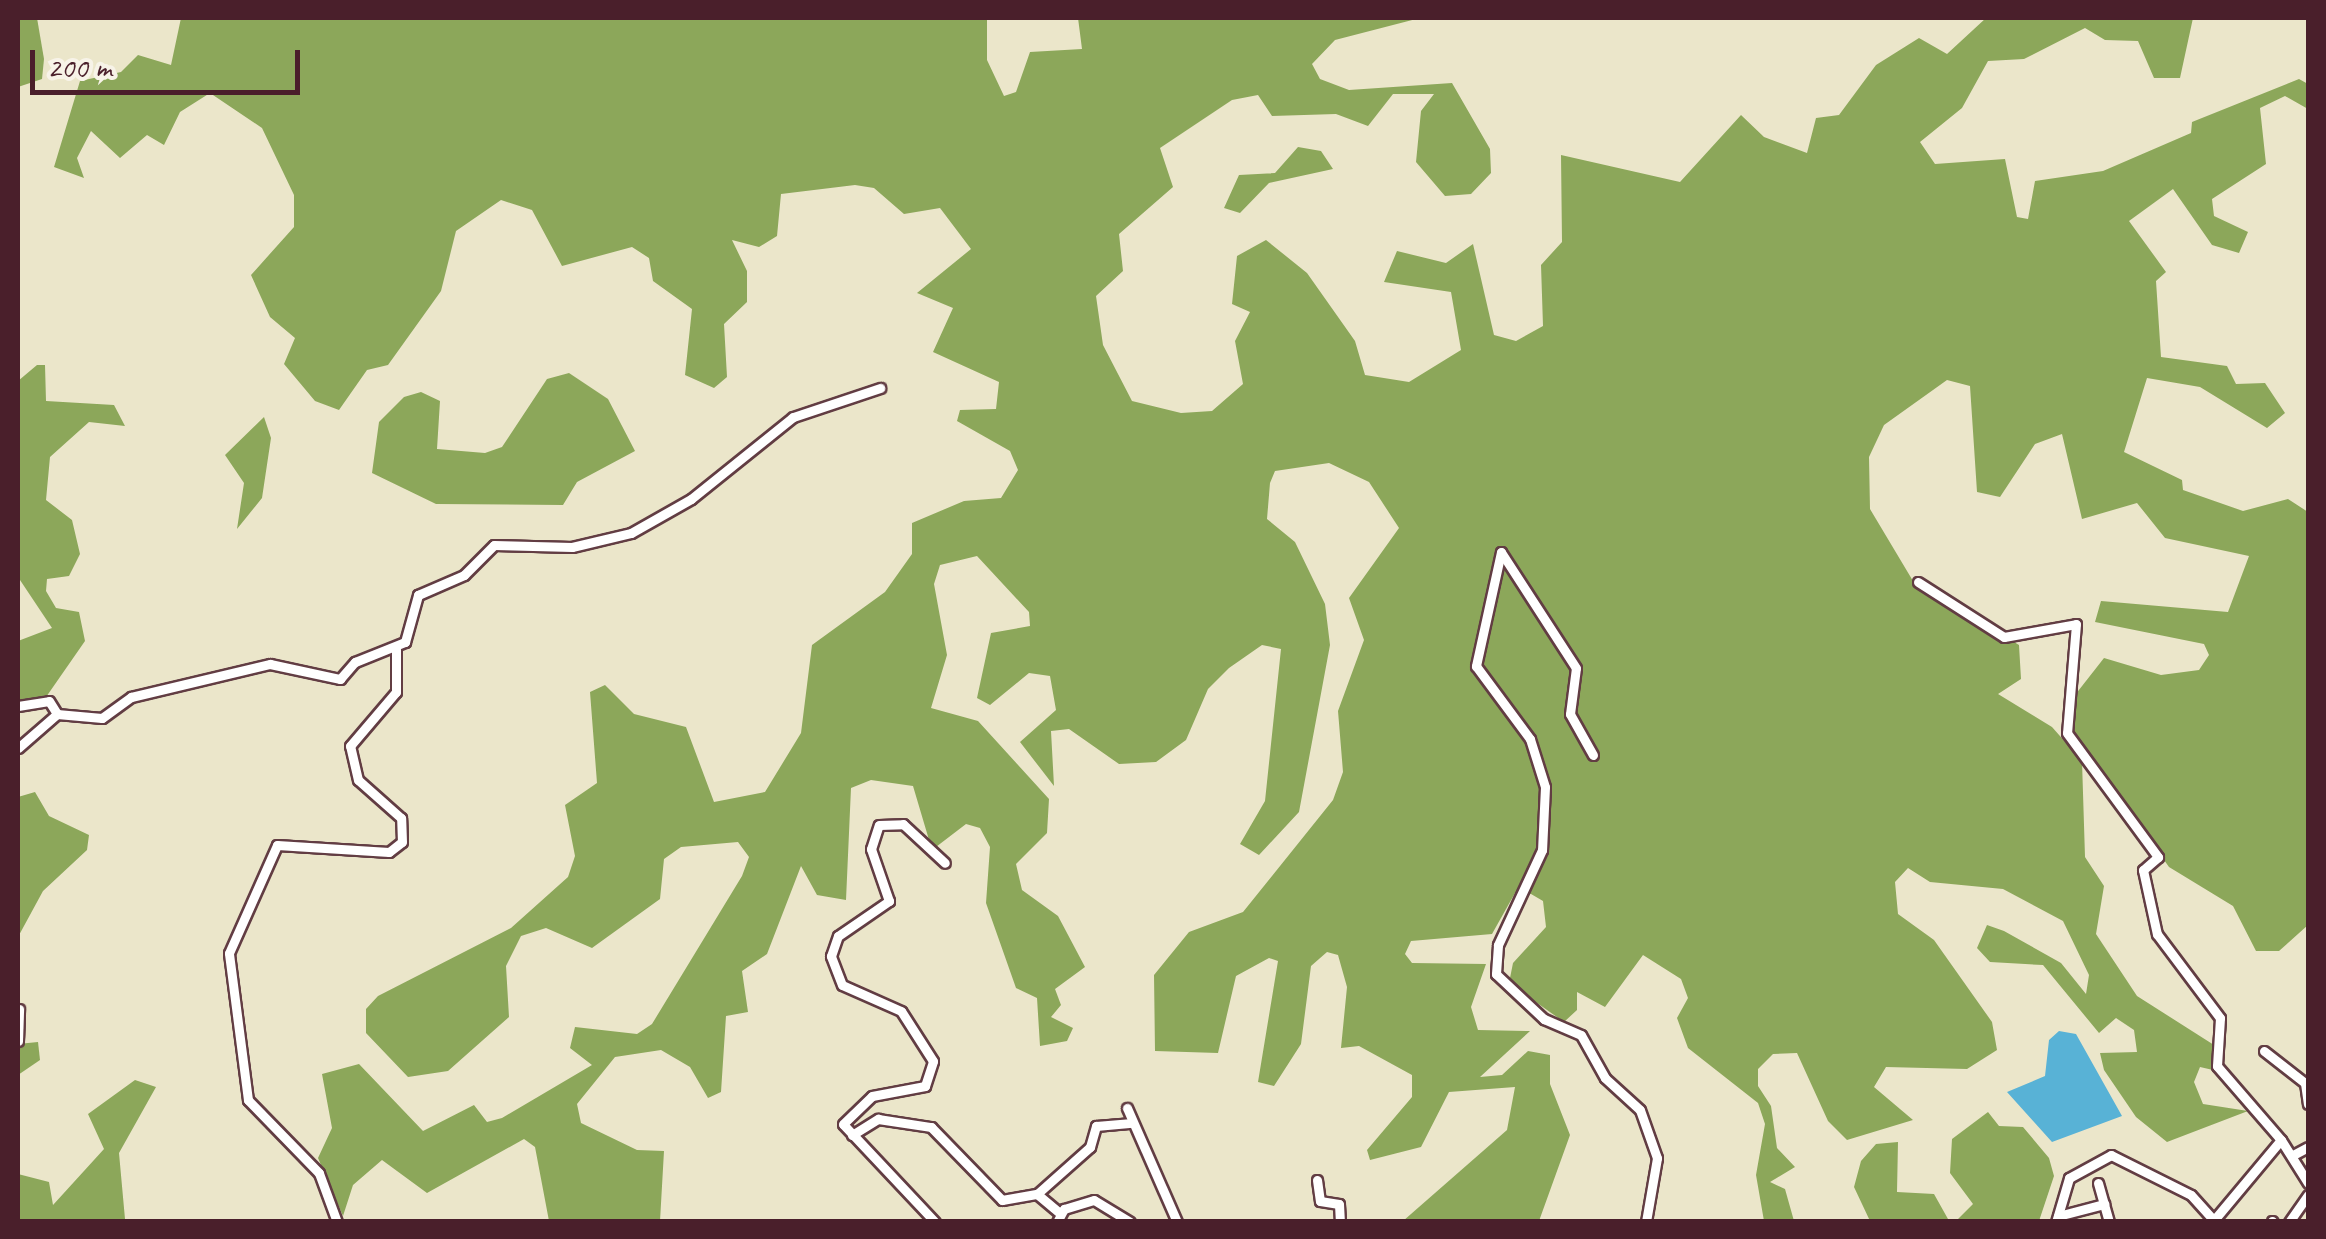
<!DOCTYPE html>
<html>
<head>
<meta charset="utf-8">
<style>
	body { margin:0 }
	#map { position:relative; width:2326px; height:1239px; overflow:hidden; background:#ebe6ca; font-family:Caveat,sans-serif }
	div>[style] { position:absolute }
	.forest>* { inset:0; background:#8ca75a }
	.water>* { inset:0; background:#58b2d6 }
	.roads { filter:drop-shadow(2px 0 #623d43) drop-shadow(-2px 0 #623d43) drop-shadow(0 2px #623d43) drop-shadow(0 -2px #623d43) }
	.minor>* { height:9px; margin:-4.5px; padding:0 4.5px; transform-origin:4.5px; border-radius:4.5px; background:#fff }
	span { translate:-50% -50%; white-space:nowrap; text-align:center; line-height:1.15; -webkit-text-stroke:9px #f7f3e8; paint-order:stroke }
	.frame { position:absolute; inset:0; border:20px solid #4a1f2b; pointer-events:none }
	.scale { position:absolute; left:30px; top:50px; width:270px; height:45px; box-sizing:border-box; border:5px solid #4a1f2b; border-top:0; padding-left:12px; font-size:30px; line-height:35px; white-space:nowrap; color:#4a1f2b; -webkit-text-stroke:8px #f7f3e8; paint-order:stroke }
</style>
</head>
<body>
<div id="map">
	<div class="forest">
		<div style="clip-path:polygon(18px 18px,37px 18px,44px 59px,42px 79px,18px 87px)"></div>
		<div style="clip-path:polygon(181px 18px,987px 18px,987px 60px,1004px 96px,1016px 92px,1030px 52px,1082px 49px,1078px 18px,1420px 18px,1335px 40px,1312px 64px,1320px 79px,1349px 90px,1452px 83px,1490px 149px,1491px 173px,1471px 194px,1445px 196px,1416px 162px,1421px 111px,1434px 94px,1393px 94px,1368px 126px,1336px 114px,1272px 116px,1258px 95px,1232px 100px,1160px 148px,1173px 187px,1119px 234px,1123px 271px,1096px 296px,1103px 345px,1132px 401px,1181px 413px,1212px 411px,1243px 384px,1235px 341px,1250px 312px,1232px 304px,1237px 256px,1266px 240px,1307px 273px,1355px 341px,1365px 375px,1409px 382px,1461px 350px,1451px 292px,1384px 282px,1397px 251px,1446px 263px,1473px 244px,1494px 335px,1516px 341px,1543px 326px,1541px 265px,1562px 242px,1561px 155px,1680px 182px,1741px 115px,1764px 137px,1807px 153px,1816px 118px,1839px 115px,1876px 65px,1919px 38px,1947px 54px,1986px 18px,2193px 18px,2180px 78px,2154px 78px,2138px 41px,2105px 40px,2085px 28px,2024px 59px,1988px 61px,1962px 108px,1920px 142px,1935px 164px,2005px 159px,2017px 217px,2028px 219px,2035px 181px,2103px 171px,2191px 133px,2192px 122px,2299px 79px,2308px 84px,2308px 109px,2285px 96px,2260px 108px,2266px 164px,2212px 199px,2214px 216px,2248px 232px,2239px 253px,2212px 245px,2173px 189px,2129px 221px,2166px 272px,2156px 281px,2161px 357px,2227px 366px,2236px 384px,2265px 383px,2285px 413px,2267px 428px,2200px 387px,2147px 378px,2124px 452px,2182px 480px,2183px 490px,2243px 511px,2288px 499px,2308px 512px,2308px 925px,2279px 951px,2256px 951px,2233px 906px,2169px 867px,2074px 733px,2075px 695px,2104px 658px,2161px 675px,2199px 670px,2209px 655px,2204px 644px,2095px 622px,2101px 601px,2228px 612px,2249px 556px,2165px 538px,2137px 503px,2082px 519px,2062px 434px,2035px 444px,2000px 497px,1977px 492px,1970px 386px,1947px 380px,1884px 425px,1869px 457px,1870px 509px,1913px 581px,2019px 645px,2021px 679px,1998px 694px,2052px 727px,2082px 761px,2085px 857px,2104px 886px,2096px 934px,2137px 996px,2214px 1045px,2213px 1070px,2200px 1067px,2194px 1082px,2203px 1104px,2248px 1111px,2167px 1142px,2136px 1117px,2104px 1070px,2100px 1053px,2137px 1052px,2134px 1030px,2116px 1018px,2099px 1033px,2043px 965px,1990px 962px,1977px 948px,1987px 925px,2004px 931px,2061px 963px,2086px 994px,2089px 975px,2063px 921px,2003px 889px,1930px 882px,1908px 868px,1895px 882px,1898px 914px,1934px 940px,1992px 1022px,1997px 1050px,1967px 1069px,1886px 1067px,1874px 1087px,1913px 1120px,1847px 1140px,1828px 1121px,1797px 1053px,1773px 1054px,1758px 1069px,1758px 1086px,1771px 1106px,1777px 1148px,1795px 1167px,1770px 1182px,1785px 1189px,1794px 1221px,1764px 1221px,1756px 1175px,1765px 1124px,1758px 1103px,1688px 1048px,1677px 1018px,1688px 998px,1681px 979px,1643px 955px,1605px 1007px,1577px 992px,1577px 1010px,1564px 1022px,1509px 983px,1513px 963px,1546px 927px,1543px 901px,1531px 894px,1515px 893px,1492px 934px,1411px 941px,1405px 954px,1412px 963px,1486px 964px,1471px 1007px,1478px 1030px,1530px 1031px,1480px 1077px,1502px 1075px,1528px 1051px,1550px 1055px,1550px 1084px,1570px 1135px,1539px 1221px,1403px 1221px,1507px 1130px,1515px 1087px,1449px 1092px,1421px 1147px,1370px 1160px,1367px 1150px,1412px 1097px,1412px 1075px,1359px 1046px,1341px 1048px,1347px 987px,1338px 955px,1327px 952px,1311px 966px,1301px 1044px,1274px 1086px,1258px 1082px,1278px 961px,1269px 958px,1236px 976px,1218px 1053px,1155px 1051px,1154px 975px,1189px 932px,1243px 912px,1333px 800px,1343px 772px,1338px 711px,1364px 640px,1349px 598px,1399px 528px,1369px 482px,1329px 463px,1275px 471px,1270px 483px,1267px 519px,1295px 542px,1325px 604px,1330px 645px,1299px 812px,1259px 855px,1240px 844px,1265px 801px,1281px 649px,1262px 645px,1229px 668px,1208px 689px,1186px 740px,1156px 762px,1119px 764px,1069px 729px,1051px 731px,1054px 786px,1020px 742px,1056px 710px,1050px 676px,1029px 673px,990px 705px,977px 698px,991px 633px,1030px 626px,1029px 612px,977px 556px,940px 565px,934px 584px,947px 655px,931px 708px,978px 721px,1049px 799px,1047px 833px,1016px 864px,1022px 890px,1058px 916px,1085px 967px,1055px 989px,1061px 1005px,1051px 1017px,1073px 1028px,1067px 1041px,1040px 1046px,1037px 998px,1016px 988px,986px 903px,990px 847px,980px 828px,966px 824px,932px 850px,913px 786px,871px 780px,851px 788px,846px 900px,817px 895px,801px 866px,767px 954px,742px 971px,748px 1012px,726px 1016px,721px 1092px,708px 1098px,690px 1067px,661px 1050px,615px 1057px,577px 1104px,581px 1123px,637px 1150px,664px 1151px,660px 1221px,549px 1221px,535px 1147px,524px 1139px,427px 1193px,382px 1160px,353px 1185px,343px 1216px,318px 1158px,332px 1128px,322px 1074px,359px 1064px,423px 1131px,474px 1105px,487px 1122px,502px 1118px,592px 1065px,570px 1048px,575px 1027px,637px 1034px,652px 1024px,742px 876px,749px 857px,738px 842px,681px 847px,664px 859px,660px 899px,592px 948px,546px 928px,521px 936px,506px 966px,509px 1017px,448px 1071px,408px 1077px,366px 1033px,366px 1009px,378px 996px,511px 928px,568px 877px,575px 856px,565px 805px,597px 783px,590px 692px,605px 685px,634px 714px,686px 727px,714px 802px,765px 792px,801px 733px,812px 645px,885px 592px,912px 554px,912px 523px,964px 501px,1001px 498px,1018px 470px,1010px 451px,957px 421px,960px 410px,996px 409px,999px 382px,933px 352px,953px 308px,917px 293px,971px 249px,940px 208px,904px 214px,874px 188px,855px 185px,781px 194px,777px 236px,759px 247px,732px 240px,747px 271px,747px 302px,724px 324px,727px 377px,714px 388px,685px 375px,692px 309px,653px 281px,649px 258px,632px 247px,562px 266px,532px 210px,501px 200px,456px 231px,441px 291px,388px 365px,367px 370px,339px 410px,315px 401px,284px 364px,295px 338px,270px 317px,251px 275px,294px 227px,294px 195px,262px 128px,210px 93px,180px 112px,164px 145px,147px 135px,120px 158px,91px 131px,77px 158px,84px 178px,54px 167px,80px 81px,121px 72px,138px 55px,171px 65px)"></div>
		<div style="clip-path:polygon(1298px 147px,1321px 151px,1333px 169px,1269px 183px,1240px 213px,1224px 208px,1239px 175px,1275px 173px)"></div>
		<div style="clip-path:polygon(37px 365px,45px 365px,46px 401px,114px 405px,125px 426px,89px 422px,50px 457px,46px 500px,72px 520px,80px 554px,69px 576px,47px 579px,46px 591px,56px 608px,79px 612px,85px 641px,44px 700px,18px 702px,18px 641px,52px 628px,18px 577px,18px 381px)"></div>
		<div style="clip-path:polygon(569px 373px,608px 399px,635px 451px,577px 482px,563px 505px,436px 504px,372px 473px,379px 422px,404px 397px,421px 392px,440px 401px,437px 449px,485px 453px,502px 447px,547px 379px)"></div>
		<div style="clip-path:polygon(264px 417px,271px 438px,262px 498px,237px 529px,244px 483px,225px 455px)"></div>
		<div style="clip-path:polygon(35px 792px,49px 816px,89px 835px,87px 850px,43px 891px,18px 937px,18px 797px)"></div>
		<div style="clip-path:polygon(38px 1042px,40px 1060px,18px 1075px,18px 1044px)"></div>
		<div style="clip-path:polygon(135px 1080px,156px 1087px,119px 1153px,125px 1219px,20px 1221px,18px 1174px,49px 1182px,53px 1205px,104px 1149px,88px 1114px)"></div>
		<div style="clip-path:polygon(1988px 1112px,1999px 1126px,2023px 1127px,2049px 1158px,2054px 1176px,2039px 1221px,1870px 1221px,1854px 1187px,1861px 1161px,1876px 1144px,1898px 1142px,1897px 1192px,1934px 1194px,1948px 1219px,1958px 1219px,1973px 1204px,1950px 1173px,1952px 1139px)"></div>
	</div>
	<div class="water">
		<div style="clip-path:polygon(2059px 1031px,2076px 1034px,2122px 1116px,2052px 1142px,2007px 1092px,2045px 1076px,2049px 1040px)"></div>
	</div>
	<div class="roads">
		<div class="minor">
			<div style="left:1918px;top:582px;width:102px;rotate:32.6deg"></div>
			<div style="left:2004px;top:637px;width:73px;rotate:-10.2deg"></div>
			<div style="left:2076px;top:624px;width:109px;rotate:94.7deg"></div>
			<div style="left:2067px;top:733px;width:154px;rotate:53.7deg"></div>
			<div style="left:2158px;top:857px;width:20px;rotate:139deg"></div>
			<div style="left:2143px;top:870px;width:66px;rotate:77.7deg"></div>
			<div style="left:2157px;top:934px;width:105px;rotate:53.1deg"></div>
			<div style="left:2220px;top:1018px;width:48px;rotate:93.6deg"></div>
			<div style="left:2217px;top:1066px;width:98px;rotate:49.1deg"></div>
			<div style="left:18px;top:706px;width:31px;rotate:-9deg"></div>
			<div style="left:49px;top:701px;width:15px;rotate:58deg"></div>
			<div style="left:18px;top:748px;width:52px;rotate:-41.1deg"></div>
			<div style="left:57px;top:714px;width:45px;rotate:5.1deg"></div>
			<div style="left:102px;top:718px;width:36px;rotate:-36deg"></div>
			<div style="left:131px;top:697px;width:143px;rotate:-13.4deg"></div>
			<div style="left:270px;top:664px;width:72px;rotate:12.1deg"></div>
			<div style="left:340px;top:679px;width:23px;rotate:-49deg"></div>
			<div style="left:355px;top:662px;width:54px;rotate:-21.8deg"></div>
			<div style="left:405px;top:642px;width:49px;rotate:-74.5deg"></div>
			<div style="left:418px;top:595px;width:50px;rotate:-23.5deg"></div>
			<div style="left:464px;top:575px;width:42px;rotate:-45deg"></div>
			<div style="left:494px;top:545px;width:78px;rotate:1.5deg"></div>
			<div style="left:572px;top:547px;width:61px;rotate:-13.3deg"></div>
			<div style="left:631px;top:533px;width:69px;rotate:-29.5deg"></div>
			<div style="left:691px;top:499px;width:131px;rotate:-38.8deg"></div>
			<div style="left:793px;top:417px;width:92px;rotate:-18.4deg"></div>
			<div style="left:1593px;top:755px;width:47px;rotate:-119.3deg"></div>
			<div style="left:1570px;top:714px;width:46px;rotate:-82.6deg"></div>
			<div style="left:1576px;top:668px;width:138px;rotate:-122.9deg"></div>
			<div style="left:1501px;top:552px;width:117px;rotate:102.4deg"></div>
			<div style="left:1476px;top:666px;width:91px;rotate:53.5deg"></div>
			<div style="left:1530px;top:739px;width:50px;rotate:72.6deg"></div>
			<div style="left:1545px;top:787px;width:63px;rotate:92.7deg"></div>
			<div style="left:1542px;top:850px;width:105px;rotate:114.9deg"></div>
			<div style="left:1498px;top:945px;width:29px;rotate:94deg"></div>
			<div style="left:1496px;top:974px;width:66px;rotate:43.2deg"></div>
			<div style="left:1544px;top:1019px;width:40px;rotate:23.4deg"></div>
			<div style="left:1581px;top:1035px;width:49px;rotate:60.8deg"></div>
			<div style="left:1605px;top:1078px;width:47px;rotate:42.4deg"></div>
			<div style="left:1640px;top:1110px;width:51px;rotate:70.5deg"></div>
			<div style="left:1657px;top:1158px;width:65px;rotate:99.8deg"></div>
			<div style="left:18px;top:1041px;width:32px;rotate:-88deg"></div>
			<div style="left:2264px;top:1051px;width:52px;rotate:38deg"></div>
			<div style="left:2305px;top:1083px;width:21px;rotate:82deg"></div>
			<div style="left:1127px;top:1108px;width:124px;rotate:66.3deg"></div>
			<div style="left:852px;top:1135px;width:31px;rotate:-32deg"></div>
			<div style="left:878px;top:1119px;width:54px;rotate:8.6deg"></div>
			<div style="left:931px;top:1127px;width:102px;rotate:45.8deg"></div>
			<div style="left:1002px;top:1200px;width:36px;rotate:-10deg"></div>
			<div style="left:1037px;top:1194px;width:71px;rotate:-41.6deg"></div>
			<div style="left:1090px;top:1147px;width:22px;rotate:-74deg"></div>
			<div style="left:1096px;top:1126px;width:36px;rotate:-5deg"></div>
			<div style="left:2293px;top:1155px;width:17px;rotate:-28deg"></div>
			<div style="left:1317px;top:1180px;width:21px;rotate:82deg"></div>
			<div style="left:1320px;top:1201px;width:19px;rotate:9deg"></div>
			<div style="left:1339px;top:1204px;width:18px;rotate:87deg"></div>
			<div style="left:2098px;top:1183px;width:41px;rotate:74.2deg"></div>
			<div style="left:1037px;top:1194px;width:30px;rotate:40deg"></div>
			<div style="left:2058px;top:1216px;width:48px;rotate:-14.6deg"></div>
			<div style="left:2214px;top:1220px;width:104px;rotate:-50.1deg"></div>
			<div style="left:2281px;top:1140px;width:51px;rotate:57.9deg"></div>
			<div style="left:2272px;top:1221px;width:1px;rotate:45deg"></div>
			<div style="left:337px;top:1222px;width:52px;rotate:-110.2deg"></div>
			<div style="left:319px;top:1173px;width:102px;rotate:-134.2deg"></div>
			<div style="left:248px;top:1100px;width:148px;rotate:-97.4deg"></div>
			<div style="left:229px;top:953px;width:118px;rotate:-66deg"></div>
			<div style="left:277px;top:845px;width:112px;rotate:3.6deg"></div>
			<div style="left:389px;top:852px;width:16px;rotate:-38deg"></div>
			<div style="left:402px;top:842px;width:24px;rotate:-92deg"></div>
			<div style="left:401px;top:818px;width:57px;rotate:-138.5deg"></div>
			<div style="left:358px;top:780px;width:35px;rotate:-103deg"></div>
			<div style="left:350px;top:746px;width:71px;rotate:-49.6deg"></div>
			<div style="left:396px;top:692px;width:43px;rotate:-90deg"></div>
			<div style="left:935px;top:1222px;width:134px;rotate:-133.2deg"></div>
			<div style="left:843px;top:1124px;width:40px;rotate:-44deg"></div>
			<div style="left:872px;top:1096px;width:54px;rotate:-10.7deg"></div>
			<div style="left:925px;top:1086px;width:26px;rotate:-72deg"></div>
			<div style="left:933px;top:1061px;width:59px;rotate:-122.6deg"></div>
			<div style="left:901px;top:1011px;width:64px;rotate:-156.2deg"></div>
			<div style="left:842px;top:985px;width:31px;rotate:-111deg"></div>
			<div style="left:831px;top:956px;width:21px;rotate:-71deg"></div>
			<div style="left:838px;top:936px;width:62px;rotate:-34.5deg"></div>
			<div style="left:889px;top:901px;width:55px;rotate:-109.1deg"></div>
			<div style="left:871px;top:849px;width:25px;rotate:-72deg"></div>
			<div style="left:879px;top:825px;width:24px;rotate:-2deg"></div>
			<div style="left:903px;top:824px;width:57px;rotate:42.9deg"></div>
			<div style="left:1057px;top:1222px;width:15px;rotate:-62deg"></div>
			<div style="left:1064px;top:1209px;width:31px;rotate:-17deg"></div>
			<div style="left:1094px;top:1200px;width:42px;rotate:31.4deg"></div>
			<div style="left:2056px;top:1222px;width:46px;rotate:-73.5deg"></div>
			<div style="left:2069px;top:1178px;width:48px;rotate:-28.7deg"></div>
			<div style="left:2111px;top:1155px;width:89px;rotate:26.6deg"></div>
			<div style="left:2191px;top:1195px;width:36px;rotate:48deg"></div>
			<div style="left:2289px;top:1222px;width:33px;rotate:-55deg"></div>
		</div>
	</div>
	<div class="frame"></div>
	<div class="scale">200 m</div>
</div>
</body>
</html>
